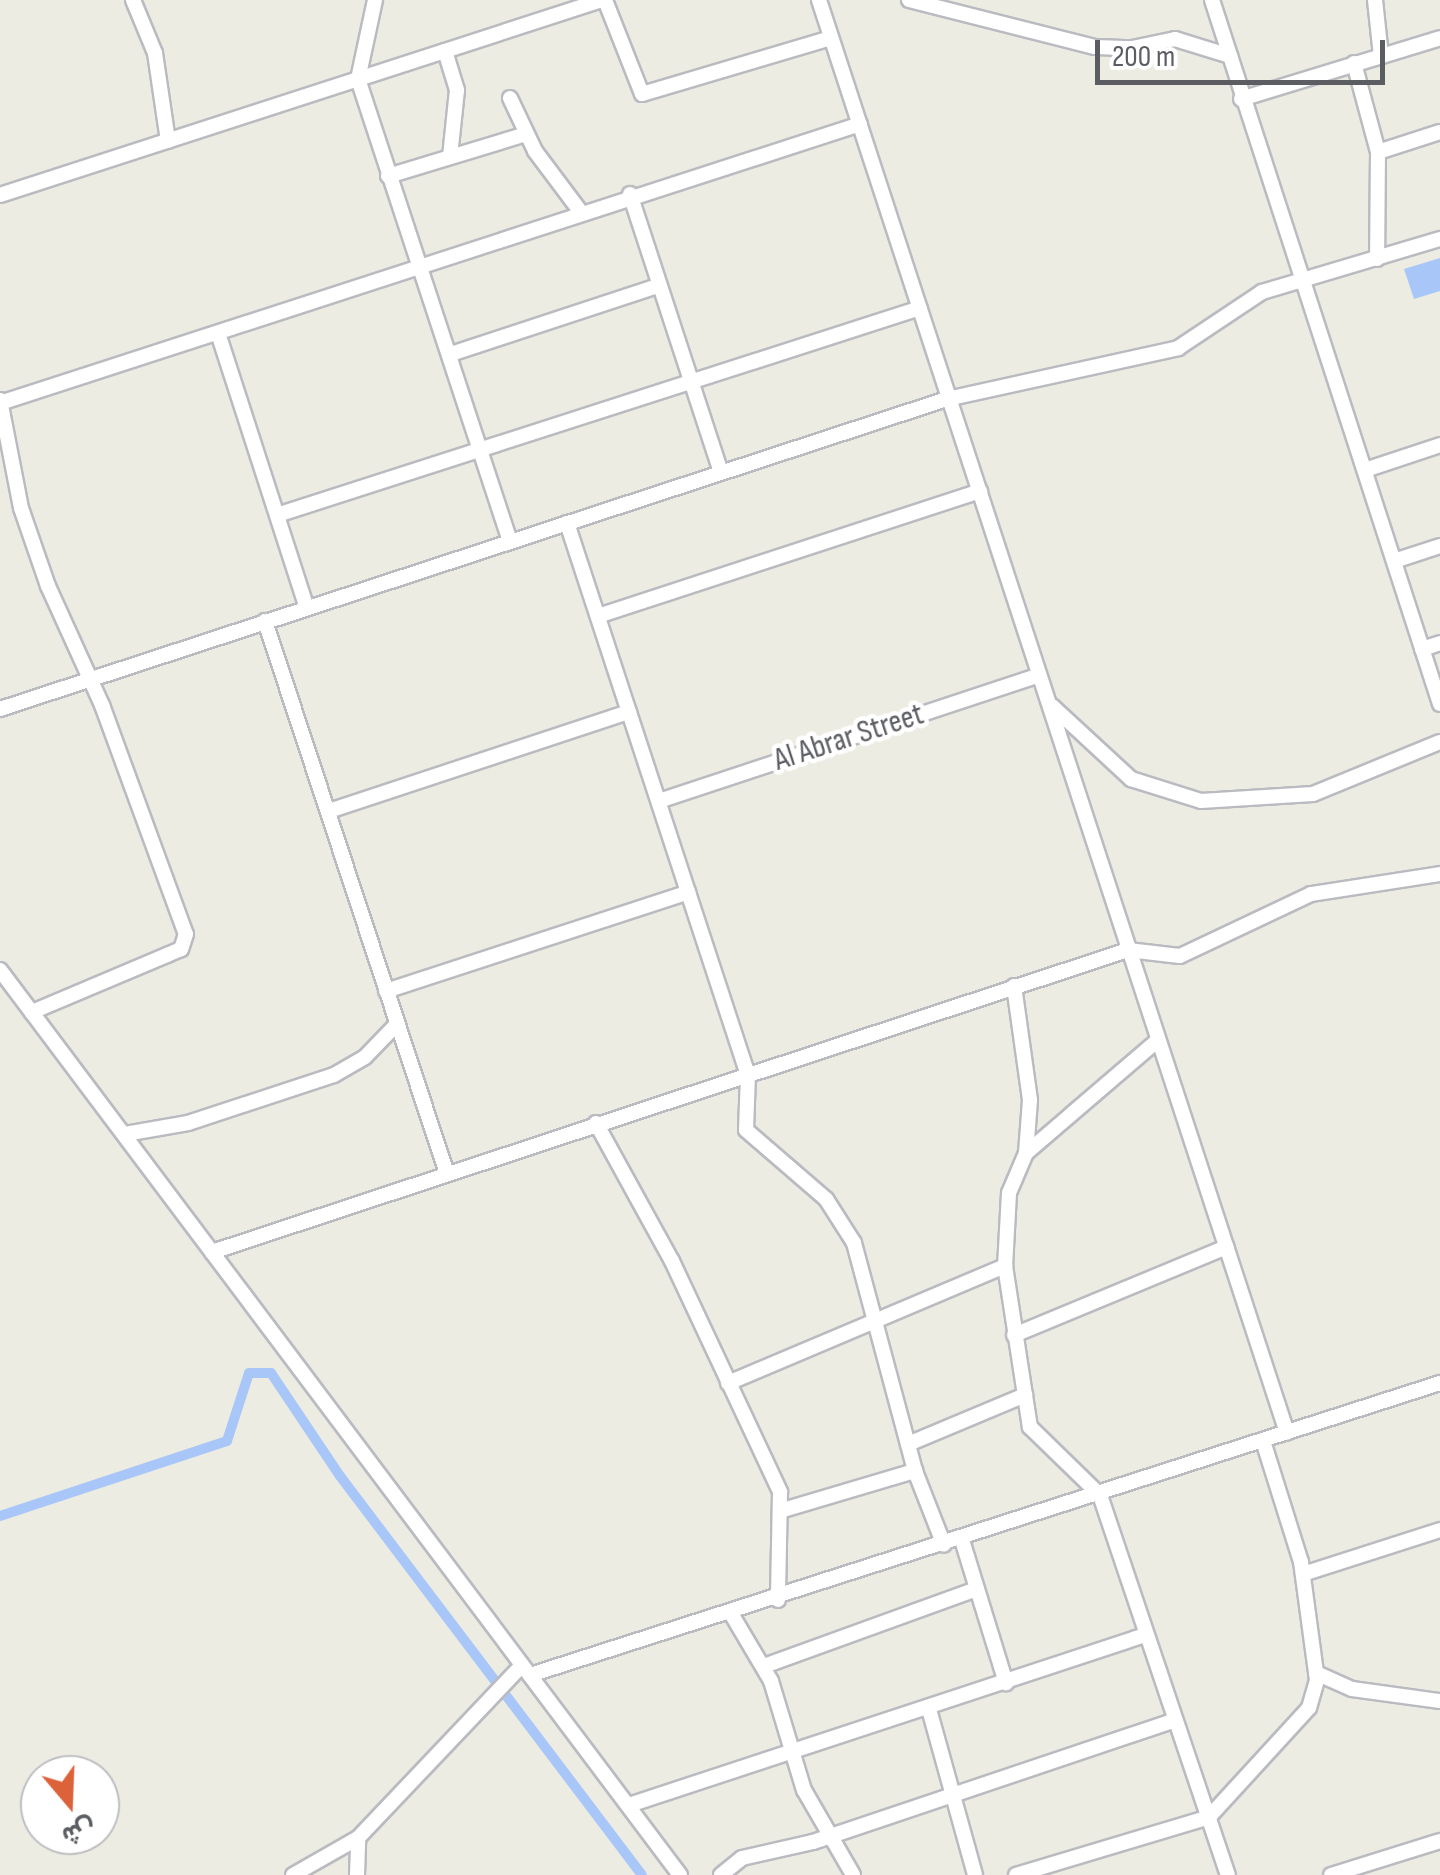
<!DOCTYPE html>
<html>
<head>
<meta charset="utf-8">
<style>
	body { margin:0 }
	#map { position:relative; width:1440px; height:1875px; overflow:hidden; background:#edece3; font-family:"Sofia Sans Condensed",Vazirmatn,sans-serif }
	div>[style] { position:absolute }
	.water>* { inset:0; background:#a8c7f8 }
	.canal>* { height:10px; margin:-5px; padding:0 5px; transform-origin:5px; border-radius:5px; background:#a8c7f8 }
	.roads { filter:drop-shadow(2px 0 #babbc1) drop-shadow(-2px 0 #babbc1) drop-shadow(0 2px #babbc1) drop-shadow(0 -2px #babbc1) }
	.minor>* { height:14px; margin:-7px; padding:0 7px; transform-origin:7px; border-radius:7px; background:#fff }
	span { translate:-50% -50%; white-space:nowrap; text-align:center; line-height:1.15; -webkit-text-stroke:9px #fff; paint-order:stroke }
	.street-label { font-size:32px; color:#5b5d63 }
	.north { position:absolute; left:20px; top:1755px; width:100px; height:100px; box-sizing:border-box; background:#fff; border:2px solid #bdbec1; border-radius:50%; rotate:161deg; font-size:28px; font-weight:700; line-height:40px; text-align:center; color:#5b5d63 }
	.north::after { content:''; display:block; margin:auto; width:35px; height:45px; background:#dc623a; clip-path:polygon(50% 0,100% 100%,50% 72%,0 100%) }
	.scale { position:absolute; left:1095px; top:40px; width:290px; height:45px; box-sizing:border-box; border:5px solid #5b5d63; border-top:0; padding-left:12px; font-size:30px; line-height:35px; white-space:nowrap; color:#5b5d63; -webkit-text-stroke:8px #fff; paint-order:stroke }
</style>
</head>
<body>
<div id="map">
	<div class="water">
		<div style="clip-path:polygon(1440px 258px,1440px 291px,1414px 299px,1404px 269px)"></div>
	</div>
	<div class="canal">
		<div style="left:0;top:1516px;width:239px;rotate:-18.3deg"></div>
		<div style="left:227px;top:1441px;width:71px;rotate:-72.1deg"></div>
		<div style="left:249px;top:1373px;width:22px"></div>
		<div style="left:271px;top:1373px;width:124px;rotate:56.2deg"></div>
		<div style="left:340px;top:1476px;width:500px;rotate:52.88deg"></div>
	</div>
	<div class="roads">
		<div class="minor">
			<div style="left:133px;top:0;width:57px;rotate:67.5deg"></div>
			<div style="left:155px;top:53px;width:89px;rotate:81.6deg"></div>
			<div style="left:375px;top:0;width:81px;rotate:102.1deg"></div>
			<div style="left:358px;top:79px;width:485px;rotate:71.8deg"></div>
			<div style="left:605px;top:0;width:101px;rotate:68.5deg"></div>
			<div style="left:642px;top:94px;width:197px;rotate:-16.5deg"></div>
			<div style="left:819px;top:0;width:1507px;rotate:71.91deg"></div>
			<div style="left:909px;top:0;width:192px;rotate:14.2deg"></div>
			<div style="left:1095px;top:47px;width:37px;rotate:2deg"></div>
			<div style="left:1132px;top:48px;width:44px;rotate:-11.8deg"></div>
			<div style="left:1175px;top:39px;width:58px;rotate:17.2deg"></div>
			<div style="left:1212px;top:0;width:740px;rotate:72.05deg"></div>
			<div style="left:1375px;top:0;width:56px;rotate:83.9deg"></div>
			<div style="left:445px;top:51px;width:41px;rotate:72.9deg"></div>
			<div style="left:457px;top:90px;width:67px;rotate:96deg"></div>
			<div style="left:1354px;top:63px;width:92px;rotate:74.9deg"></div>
			<div style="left:1378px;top:152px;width:107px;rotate:90.5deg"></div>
			<div style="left:510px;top:98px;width:59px;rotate:64.7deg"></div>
			<div style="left:535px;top:151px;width:75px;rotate:53.1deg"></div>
			<div style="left:1241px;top:99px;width:208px;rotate:-17deg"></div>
			<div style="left:1378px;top:152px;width:65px;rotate:-17.9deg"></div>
			<div style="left:388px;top:176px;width:144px;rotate:-16.9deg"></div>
			<div style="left:630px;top:194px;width:293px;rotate:71.9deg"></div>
			<div style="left:0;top:195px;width:633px;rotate:-17.95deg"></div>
			<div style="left:218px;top:333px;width:289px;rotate:72.1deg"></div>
			<div style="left:451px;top:354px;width:218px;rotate:-18.2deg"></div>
			<div style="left:0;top:400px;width:110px;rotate:79deg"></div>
			<div style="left:21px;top:508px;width:83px;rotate:70.9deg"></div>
			<div style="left:48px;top:586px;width:131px;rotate:65.6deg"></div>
			<div style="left:102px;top:705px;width:244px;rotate:69.9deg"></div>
			<div style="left:186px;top:934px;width:16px;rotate:108deg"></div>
			<div style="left:181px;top:949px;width:15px;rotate:157deg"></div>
			<div style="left:167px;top:955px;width:147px;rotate:157.1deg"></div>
			<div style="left:0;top:403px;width:904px;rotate:-17.97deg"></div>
			<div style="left:1365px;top:470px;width:79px;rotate:-18.4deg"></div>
			<div style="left:280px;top:514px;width:672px;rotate:-17.84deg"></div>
			<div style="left:567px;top:523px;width:581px;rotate:71.85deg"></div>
			<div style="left:748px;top:1075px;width:55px;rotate:92.1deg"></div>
			<div style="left:746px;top:1130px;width:106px;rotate:40.8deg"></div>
			<div style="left:826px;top:1199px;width:52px;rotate:57.5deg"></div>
			<div style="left:854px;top:1243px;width:236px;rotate:75deg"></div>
			<div style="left:915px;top:1471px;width:79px;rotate:68.6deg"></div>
			<div style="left:1394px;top:561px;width:48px;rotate:-18.1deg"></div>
			<div style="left:598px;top:616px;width:402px;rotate:-18.1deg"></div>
			<div style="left:265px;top:621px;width:579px;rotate:71.78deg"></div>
			<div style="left:1422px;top:649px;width:19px;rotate:-18deg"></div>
			<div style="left:1052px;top:706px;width:108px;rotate:42.7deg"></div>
			<div style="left:1131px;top:779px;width:73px;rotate:17.4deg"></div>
			<div style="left:1201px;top:801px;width:112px;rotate:-3.6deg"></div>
			<div style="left:1313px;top:794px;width:137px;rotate:-22.3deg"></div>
			<div style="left:0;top:709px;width:996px;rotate:-18.13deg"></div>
			<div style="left:947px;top:399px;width:237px;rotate:-12.4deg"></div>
			<div style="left:1178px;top:348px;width:101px;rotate:-33.7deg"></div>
			<div style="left:1262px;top:292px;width:186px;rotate:-16.6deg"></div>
			<div style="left:659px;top:801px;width:400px;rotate:-18.3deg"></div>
			<div style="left:329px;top:811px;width:316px;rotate:-18.3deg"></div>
			<div style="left:0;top:970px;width:1132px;rotate:53.08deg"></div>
			<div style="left:1014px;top:986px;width:115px;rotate:82deg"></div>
			<div style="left:1030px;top:1100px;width:53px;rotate:94.3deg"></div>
			<div style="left:386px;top:991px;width:318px;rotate:-18.1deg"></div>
			<div style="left:1158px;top:1040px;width:174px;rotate:139.4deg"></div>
			<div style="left:1026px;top:1153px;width:43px;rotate:113deg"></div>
			<div style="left:1009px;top:1193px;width:73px;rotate:93.1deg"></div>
			<div style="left:1005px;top:1266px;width:163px;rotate:81.2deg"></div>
			<div style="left:1030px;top:1427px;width:98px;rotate:44.2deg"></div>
			<div style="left:1100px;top:1495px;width:401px;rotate:71.4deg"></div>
			<div style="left:596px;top:1123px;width:158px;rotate:61.2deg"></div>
			<div style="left:672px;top:1261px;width:255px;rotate:64.9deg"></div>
			<div style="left:780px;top:1492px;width:108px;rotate:91.1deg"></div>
			<div style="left:125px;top:1134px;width:64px;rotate:-9.9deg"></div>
			<div style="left:188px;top:1123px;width:154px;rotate:-18.2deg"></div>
			<div style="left:334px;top:1075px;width:36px;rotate:-30deg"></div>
			<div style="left:365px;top:1057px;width:46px;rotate:-45.9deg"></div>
			<div style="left:212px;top:1252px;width:964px;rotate:-18.25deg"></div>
			<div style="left:1128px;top:950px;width:52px;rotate:6.6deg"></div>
			<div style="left:1180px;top:956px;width:145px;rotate:-25.3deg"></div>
			<div style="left:1311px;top:894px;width:131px;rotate:-8.8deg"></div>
			<div style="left:1014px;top:1335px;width:230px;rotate:-22.5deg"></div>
			<div style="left:728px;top:1383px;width:301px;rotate:-22.9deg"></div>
			<div style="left:908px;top:1444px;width:127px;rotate:-22.7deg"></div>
			<div style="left:783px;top:1510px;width:138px;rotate:-16.5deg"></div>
			<div style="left:962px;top:1540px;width:150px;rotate:72.9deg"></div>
			<div style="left:1303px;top:1574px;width:144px;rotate:-17.8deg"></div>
			<div style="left:732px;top:1615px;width:77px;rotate:59.4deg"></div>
			<div style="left:771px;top:1681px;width:114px;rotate:73.2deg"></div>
			<div style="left:804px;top:1790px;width:98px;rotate:60deg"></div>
			<div style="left:764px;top:1666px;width:226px;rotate:-19.9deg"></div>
			<div style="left:1316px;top:1673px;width:39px;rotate:24deg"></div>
			<div style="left:1352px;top:1689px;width:89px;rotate:7.8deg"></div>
			<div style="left:530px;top:1675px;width:956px;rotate:-17.79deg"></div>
			<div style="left:929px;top:1709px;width:172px;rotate:74.5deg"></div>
			<div style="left:629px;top:1805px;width:543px;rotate:-18.23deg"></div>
			<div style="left:293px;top:1875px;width:75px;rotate:-29.6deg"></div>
			<div style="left:358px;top:1838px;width:238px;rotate:-46.5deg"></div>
			<div style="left:357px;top:1875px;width:37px;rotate:-88deg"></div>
			<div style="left:721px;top:1875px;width:27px;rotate:-39deg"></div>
			<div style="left:742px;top:1858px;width:73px;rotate:-12.7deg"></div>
			<div style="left:813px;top:1842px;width:380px;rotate:-18.6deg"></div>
			<div style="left:1016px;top:1875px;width:202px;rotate:-16.7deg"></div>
			<div style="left:1209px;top:1817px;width:148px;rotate:-47.5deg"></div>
			<div style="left:1309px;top:1708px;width:29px;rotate:-74deg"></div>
			<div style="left:1317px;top:1680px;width:119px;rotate:-97.7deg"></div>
			<div style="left:1301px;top:1562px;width:127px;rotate:-107.4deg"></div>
			<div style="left:1331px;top:1875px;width:114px;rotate:-17.3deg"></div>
		</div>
	</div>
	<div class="street-label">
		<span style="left:849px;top:738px;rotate:-18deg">Al Abrar Street</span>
	</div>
	<div class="north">ش</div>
	<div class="scale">200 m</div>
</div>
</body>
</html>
